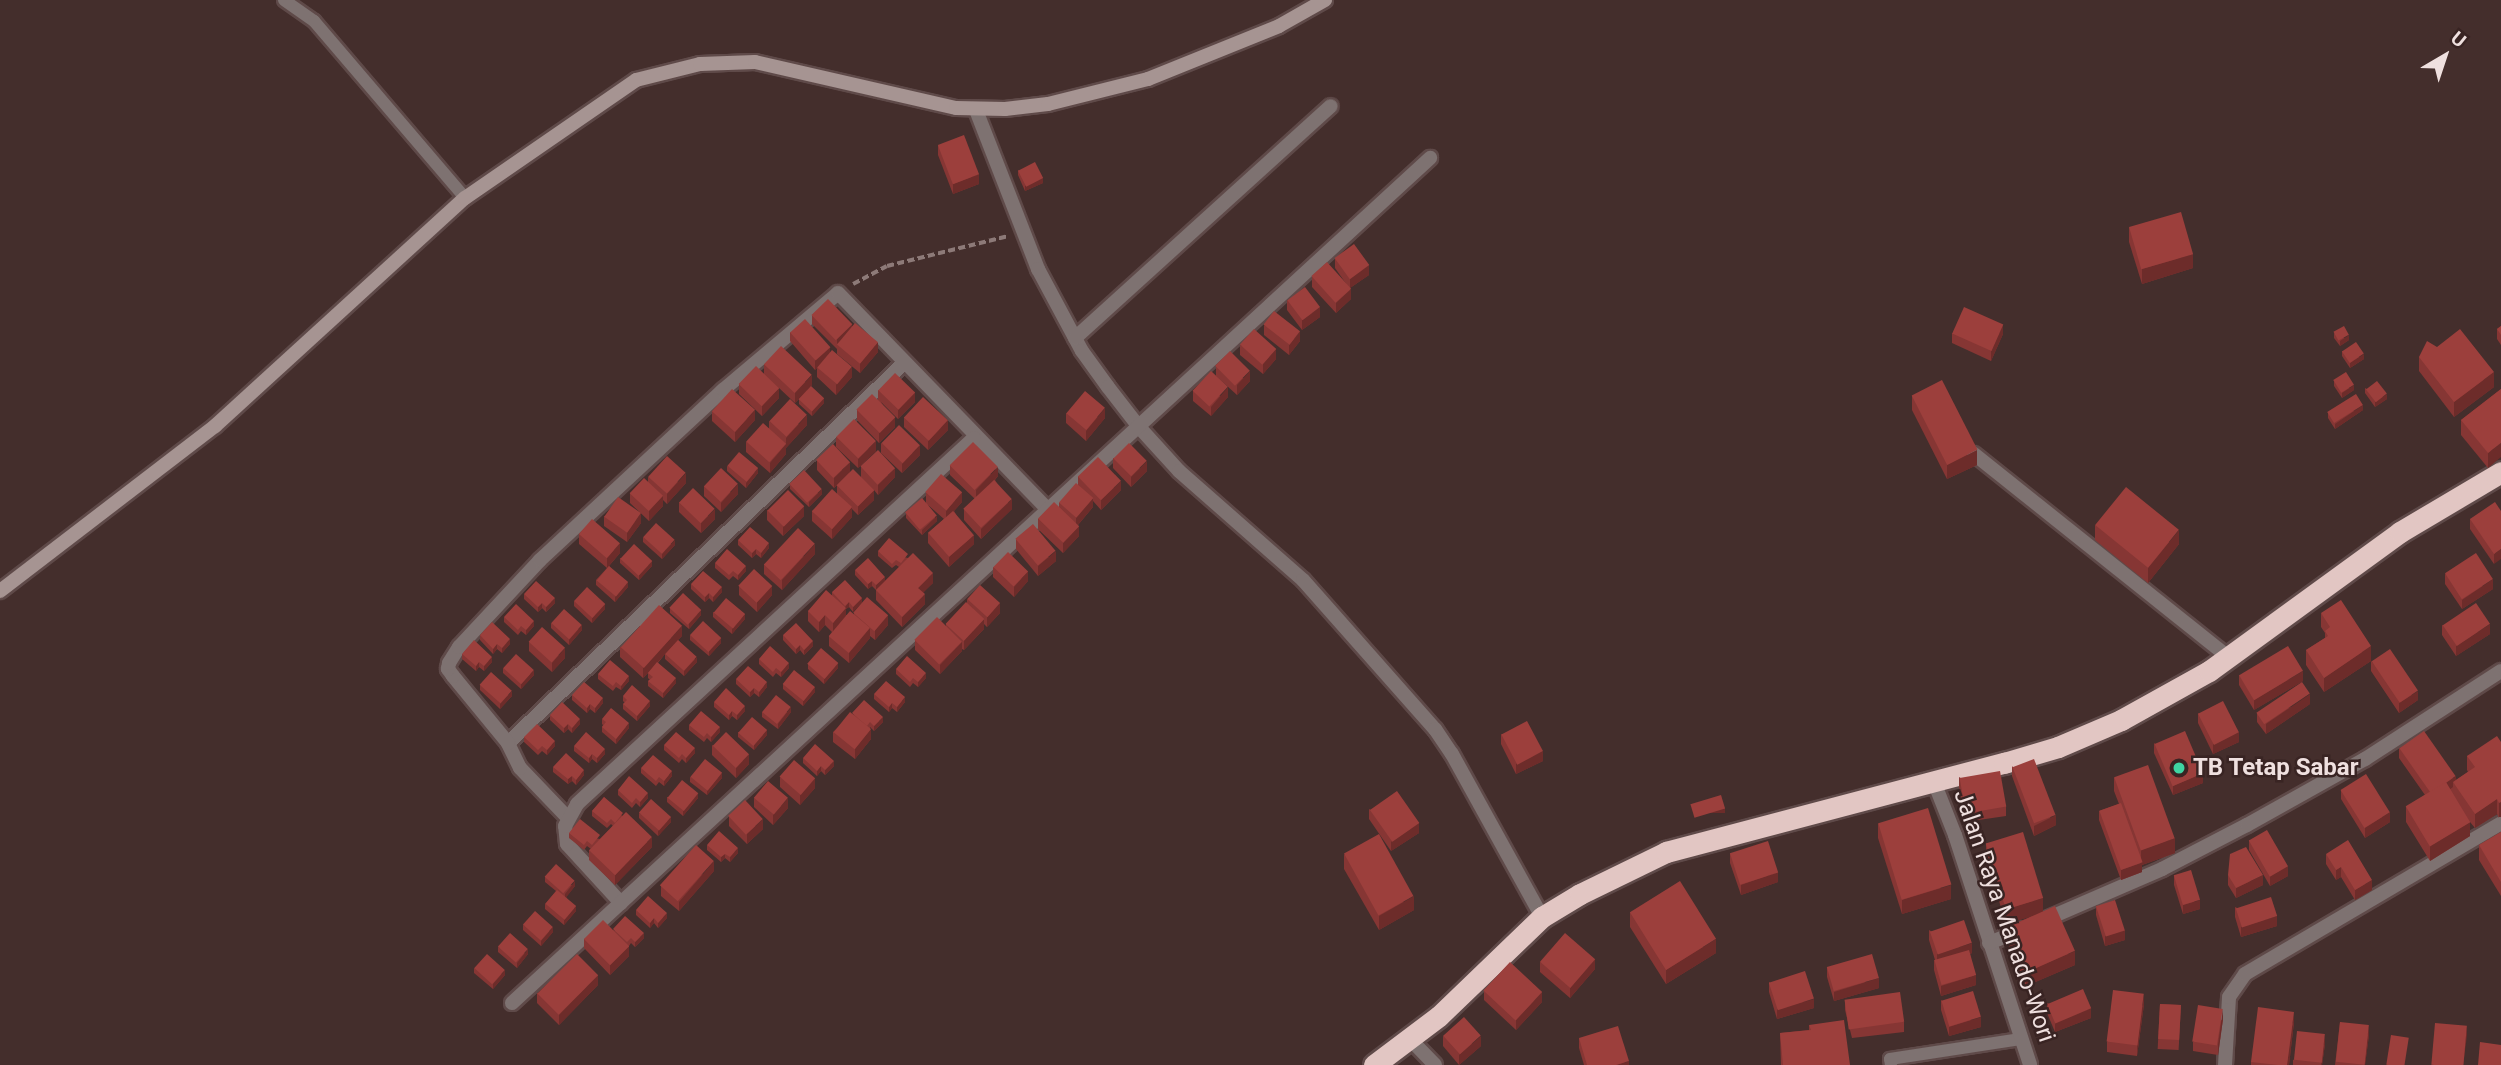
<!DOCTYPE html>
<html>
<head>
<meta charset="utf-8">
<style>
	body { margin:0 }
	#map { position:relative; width:2501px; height:1065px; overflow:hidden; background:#442e2c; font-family:Roboto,sans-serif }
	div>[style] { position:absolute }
	.path>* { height:3.5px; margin-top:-1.75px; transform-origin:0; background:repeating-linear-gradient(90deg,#8d7a78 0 7px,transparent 0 10.5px) }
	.roads { filter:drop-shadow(2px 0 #5f4a49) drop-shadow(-2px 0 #5f4a49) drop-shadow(0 2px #5f4a49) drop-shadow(0 -2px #5f4a49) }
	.lane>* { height:12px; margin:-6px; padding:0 6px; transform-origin:6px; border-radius:6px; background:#7e7271 }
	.street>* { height:14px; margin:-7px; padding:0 7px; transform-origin:7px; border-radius:7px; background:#7e7271 }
	.secondary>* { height:14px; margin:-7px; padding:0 7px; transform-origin:7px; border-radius:7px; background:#a69492 }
	.highway>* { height:21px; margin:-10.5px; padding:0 10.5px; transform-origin:10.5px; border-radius:10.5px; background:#e2c6c3 }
	.wall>* { inset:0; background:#863634; transform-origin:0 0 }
	.shaded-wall>* { inset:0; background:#6d2c2a; transform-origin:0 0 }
	.building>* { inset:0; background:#9c3f3c; transform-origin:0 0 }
	.dots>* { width:19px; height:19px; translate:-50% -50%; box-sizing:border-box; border:4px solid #392423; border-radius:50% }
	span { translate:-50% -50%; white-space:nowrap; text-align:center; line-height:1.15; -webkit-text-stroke:5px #392423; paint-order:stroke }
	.poi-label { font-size:24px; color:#efe0df; font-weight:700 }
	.left { translate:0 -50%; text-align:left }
	.street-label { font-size:24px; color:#efe0df }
	.north { position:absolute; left:2410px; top:21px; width:70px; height:70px; -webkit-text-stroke:5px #392423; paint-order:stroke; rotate:39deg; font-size:19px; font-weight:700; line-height:28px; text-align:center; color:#efe0df }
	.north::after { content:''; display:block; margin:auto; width:24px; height:32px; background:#efe0df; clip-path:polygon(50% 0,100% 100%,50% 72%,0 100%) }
</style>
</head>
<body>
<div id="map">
	<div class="path">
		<div style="left:853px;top:284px;width:38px;rotate:-28deg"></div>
		<div style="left:887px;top:266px;width:125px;rotate:-13.9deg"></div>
	</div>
	<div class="roads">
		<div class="lane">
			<div style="left:284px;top:0;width:37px;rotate:35deg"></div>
			<div style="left:314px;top:21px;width:233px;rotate:49.5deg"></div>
			<div style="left:1891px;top:1065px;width:6px;rotate:-99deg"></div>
			<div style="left:1890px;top:1059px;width:132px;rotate:-8.7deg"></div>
		</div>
		<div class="street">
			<div style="left:976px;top:110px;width:171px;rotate:68.7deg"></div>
			<div style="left:1038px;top:269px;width:93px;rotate:61.8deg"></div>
			<div style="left:1082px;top:351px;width:44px;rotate:54.2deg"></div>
			<div style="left:1108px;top:387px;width:51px;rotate:52.2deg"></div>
			<div style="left:1139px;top:427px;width:59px;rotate:47.7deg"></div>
			<div style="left:1179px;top:471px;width:165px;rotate:41.3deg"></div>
			<div style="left:1303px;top:580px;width:199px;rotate:48.5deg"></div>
			<div style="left:1435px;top:729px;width:30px;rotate:56deg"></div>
			<div style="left:1452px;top:754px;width:186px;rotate:61.1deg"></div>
			<div style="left:1075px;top:338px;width:345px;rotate:-42.2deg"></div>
			<div style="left:1974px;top:454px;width:325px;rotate:38.6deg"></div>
			<div style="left:508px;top:743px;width:549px;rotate:-43.82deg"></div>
			<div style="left:1934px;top:782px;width:57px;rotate:68.4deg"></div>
			<div style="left:1955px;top:835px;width:242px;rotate:71.9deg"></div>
			<div style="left:568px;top:818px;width:69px;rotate:-133.8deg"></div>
			<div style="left:520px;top:768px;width:28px;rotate:-116deg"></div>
			<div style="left:508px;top:743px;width:87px;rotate:-129.4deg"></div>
			<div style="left:453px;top:676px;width:9px;rotate:-126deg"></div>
			<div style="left:448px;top:669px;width:6px;rotate:-81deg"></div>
			<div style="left:449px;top:663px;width:19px;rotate:-58deg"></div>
			<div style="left:459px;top:647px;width:119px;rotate:-47deg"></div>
			<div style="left:540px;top:560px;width:250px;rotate:-42.9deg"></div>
			<div style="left:723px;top:390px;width:150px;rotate:-40.1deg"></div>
			<div style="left:838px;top:293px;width:301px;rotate:45.9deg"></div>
			<div style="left:621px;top:903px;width:80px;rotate:-132.5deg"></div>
			<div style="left:567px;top:844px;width:18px;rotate:-96deg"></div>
			<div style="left:565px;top:826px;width:25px;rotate:-61deg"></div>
			<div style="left:577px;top:804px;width:540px;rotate:-42.67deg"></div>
			<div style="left:2042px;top:921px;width:131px;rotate:-23.4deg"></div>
			<div style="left:2162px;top:869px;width:96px;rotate:-27.4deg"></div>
			<div style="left:2247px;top:825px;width:135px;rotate:-29.2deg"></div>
			<div style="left:2365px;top:759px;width:162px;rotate:-32.9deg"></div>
			<div style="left:1989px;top:943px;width:37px;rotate:-22deg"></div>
			<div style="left:512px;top:1003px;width:1248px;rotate:-42.63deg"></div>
			<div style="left:1410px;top:1039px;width:36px;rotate:46deg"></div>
			<div style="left:2225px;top:1065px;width:68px;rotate:-86.6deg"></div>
			<div style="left:2229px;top:997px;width:28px;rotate:-55deg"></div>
			<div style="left:2245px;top:974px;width:297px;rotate:-30.5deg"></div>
		</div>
		<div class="secondary">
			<div style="left:0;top:591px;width:271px;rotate:-37.5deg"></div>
			<div style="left:215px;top:426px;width:338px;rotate:-42.4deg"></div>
			<div style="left:465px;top:198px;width:208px;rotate:-34.6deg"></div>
			<div style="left:636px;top:80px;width:66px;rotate:-14deg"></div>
			<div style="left:700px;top:64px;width:55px;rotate:-2.1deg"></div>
			<div style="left:755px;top:62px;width:206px;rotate:12.9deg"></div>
			<div style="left:956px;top:108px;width:49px;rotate:1.2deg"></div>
			<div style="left:1005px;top:109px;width:43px;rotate:-6.6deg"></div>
			<div style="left:1048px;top:104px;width:103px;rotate:-14deg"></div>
			<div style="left:1148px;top:79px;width:141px;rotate:-22deg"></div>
			<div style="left:1279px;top:26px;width:53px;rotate:-29.5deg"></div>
		</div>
		<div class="highway">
			<div style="left:1374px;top:1065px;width:81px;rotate:-37deg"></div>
			<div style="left:1439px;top:1016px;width:143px;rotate:-43.9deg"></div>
			<div style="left:1542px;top:917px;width:44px;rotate:-31.2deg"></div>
			<div style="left:1580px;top:894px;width:96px;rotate:-26deg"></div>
			<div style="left:1666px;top:852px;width:350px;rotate:-14.8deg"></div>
			<div style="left:2004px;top:763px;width:56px;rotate:-16.5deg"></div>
			<div style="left:2058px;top:747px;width:69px;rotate:-23.2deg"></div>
			<div style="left:2121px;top:720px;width:101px;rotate:-29.1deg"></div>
			<div style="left:2209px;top:671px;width:236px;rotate:-36deg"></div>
			<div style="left:2400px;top:532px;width:117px;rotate:-30.7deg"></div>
		</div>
	</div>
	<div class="wall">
		<div style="clip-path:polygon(938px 145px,979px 184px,953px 194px,938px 155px)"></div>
		<div style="clip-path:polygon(1018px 170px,1043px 183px,1025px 191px,1018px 175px)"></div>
		<div style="clip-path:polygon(2129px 227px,2193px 268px,2142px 284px,2129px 242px)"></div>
		<div style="clip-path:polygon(1335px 258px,1369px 275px,1350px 288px,1351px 299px,1336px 313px,1312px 287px,1312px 277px,1347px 285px,1335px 268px)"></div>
		<div style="clip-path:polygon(1287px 300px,1320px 317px,1302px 330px,1287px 310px)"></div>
		<div style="clip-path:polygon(812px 315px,852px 326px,878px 352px,860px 373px,837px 354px,837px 349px,812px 324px)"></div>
		<div style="clip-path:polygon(1264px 325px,1300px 341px,1289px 355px,1264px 335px)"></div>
		<div style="clip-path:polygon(2501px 326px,2501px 345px,2497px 339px,2497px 329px)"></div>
		<div style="clip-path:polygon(790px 332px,830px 352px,852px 377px,836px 395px,817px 377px,817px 368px,815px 370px,790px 341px)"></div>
		<div style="clip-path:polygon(1952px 333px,2003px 334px,1991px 361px,1952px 343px)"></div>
		<div style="clip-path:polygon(2334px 333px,2349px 340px,2340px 346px,2334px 338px)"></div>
		<div style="clip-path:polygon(1240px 345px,1276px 359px,1263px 374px,1240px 355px)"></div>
		<div style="clip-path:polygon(2437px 347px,2494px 387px,2454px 417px,2419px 371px,2419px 357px)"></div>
		<div style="clip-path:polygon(2342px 351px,2364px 359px,2350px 368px,2342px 356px)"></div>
		<div style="clip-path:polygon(764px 364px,812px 385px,807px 390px,824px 403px,812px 416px,799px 404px,799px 399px,795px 403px,779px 388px,779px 398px,762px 416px,739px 394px,739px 384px,764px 374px)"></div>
		<div style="clip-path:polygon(1216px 366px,1250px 381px,1237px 395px,1216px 376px)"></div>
		<div style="clip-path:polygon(2334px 381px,2354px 390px,2342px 398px,2334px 386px)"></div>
		<div style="clip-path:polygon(2365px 388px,2387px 399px,2375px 407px,2365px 393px)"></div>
		<div style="clip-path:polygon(2501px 389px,2488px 468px,2461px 435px,2461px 420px)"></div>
		<div style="clip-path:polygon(878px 390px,915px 402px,898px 419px,881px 402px,895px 427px,879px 443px,857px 420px,857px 410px,878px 400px)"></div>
		<div style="clip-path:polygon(1193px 391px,1228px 397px,1211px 416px,1193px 401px)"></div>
		<div style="clip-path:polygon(1912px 395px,1977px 465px,1947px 479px,1912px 410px)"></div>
		<div style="clip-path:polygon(2363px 410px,2335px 429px,2328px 418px,2328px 413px)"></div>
		<div style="clip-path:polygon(712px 411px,755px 420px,735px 442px,712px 421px)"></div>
		<div style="clip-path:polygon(1066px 413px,1105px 418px,1086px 441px,1066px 423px)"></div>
		<div style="clip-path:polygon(904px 417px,948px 430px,928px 450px,904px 427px)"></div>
		<div style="clip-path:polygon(769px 421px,807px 425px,786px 448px,786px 454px,770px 473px,746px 452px,746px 442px,769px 428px)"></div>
		<div style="clip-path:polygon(836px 437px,876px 451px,858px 468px,836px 447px)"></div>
		<div style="clip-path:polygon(881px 443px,920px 455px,902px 473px,881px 453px)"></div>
		<div style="clip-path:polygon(1113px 458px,1147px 471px,1131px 487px,1113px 468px)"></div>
		<div style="clip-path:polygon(817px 460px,861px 477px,861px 467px,895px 477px,878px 495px,874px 490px,874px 500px,858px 515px,852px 509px,852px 517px,832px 539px,812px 521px,812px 511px,837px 494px,837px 485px,844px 479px,834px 488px,817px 470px)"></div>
		<div style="clip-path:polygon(950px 465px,998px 476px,995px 480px,1012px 509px,981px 539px,964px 520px,964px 510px,975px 499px,950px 475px)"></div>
		<div style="clip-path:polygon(727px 466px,758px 473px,746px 488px,727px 471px)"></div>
		<div style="clip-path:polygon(1078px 476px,1121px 490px,1101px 510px,1093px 501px,1093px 507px,1078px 525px,1079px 536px,1063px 553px,1038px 529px,1038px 519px,1059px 507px,1059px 503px,1078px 485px)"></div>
		<div style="clip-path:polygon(648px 477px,686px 483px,667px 504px,663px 500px,663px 506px,649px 521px,630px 503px,630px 493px,648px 482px)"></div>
		<div style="clip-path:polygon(790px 484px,822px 494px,809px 507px,790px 489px)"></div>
		<div style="clip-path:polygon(704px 486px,738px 494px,721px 512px,704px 496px)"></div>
		<div style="clip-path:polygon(926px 493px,962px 502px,954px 511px,974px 544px,949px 567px,928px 543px,928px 533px,944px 519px,928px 505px,937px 521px,922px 535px,906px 518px,906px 513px,926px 503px)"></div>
		<div style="clip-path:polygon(679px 502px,715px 519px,701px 533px,679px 512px)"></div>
		<div style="clip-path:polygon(767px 510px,804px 516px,783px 536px,767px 520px)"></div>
		<div style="clip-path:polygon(2501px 511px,2494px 564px,2470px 529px,2470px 519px)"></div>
		<div style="clip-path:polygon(604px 516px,641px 523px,627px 542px,604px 526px)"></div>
		<div style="clip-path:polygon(2095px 525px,2179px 544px,2148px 583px,2095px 540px)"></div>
		<div style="clip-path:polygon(579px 534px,620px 553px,609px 566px,628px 587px,615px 602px,596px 585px,596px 580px,607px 568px,579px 544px)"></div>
		<div style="clip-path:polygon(643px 537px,675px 545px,662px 559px,643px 542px)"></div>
		<div style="clip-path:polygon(1016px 539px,1056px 561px,1038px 576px,1016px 549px)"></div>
		<div style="clip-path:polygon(738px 540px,769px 548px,761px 558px,756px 554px,752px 558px,738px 545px)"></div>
		<div style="clip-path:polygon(878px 551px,908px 558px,933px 583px,923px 592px,925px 604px,902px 627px,876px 600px,876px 590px,872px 586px,868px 589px,855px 575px,855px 570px,885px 581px,899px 567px,896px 565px,892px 568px,878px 556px)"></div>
		<div style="clip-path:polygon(815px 554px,782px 590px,764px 574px,764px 564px)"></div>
		<div style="clip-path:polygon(620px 558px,652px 566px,639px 580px,620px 563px)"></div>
		<div style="clip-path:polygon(715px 563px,746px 571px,738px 580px,733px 576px,729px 580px,715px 568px)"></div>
		<div style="clip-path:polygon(993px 567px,1028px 581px,1014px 597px,993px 577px)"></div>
		<div style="clip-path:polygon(2445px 574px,2493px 589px,2462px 609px,2445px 584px)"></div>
		<div style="clip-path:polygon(691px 584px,722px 592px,713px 602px,709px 598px,705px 602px,691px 589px)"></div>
		<div style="clip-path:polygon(739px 586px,772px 595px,757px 612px,739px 595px)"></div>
		<div style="clip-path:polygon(832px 592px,862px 598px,853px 612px,849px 607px,846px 609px,846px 615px,854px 615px,854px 613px,888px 625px,875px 640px,870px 636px,870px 638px,849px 663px,829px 646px,829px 636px,832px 632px,825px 625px,819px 632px,808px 621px,808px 611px,832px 595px)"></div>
		<div style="clip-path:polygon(524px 594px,555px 603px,546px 612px,542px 608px,538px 612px,524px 599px)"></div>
		<div style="clip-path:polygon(967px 599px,1000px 613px,987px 627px,984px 624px,984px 629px,964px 650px,962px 649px,962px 651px,940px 674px,915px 650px,915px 640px,946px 626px,946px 624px,967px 603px)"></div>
		<div style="clip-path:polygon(574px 601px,605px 609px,592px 623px,574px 606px)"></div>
		<div style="clip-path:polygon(670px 608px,701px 615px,689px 629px,670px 613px)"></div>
		<div style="clip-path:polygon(713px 612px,745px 619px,732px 634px,713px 617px)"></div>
		<div style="clip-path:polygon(2321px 613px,2371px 661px,2418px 700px,2399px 713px,2371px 671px,2371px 661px,2324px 692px,2306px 665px,2306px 650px,2325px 638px,2325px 633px,2321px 627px)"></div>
		<div style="clip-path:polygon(504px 617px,534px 626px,526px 635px,521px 631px,518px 635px,504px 622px)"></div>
		<div style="clip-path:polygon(551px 623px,582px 630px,569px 645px,551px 628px)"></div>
		<div style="clip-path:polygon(2442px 625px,2490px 634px,2456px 656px,2442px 635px)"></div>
		<div style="clip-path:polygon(480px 635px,510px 644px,502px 653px,497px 649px,493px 654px,480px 640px)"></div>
		<div style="clip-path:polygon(690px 635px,721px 643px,709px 656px,690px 640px)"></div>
		<div style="clip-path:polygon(783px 635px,813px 646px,804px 655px,800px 650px,796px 654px,783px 640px)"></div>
		<div style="clip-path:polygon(682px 636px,678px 640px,697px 662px,684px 676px,665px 659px,665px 654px,658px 663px,676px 683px,663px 698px,648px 686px,648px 681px,650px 680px,648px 678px,648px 673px,652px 669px,643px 678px,620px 657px,620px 647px)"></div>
		<div style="clip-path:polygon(529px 642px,565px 658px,552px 672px,529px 651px)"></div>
		<div style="clip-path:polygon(462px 654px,492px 662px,484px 671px,479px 667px,476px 671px,462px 659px)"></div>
		<div style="clip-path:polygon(759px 659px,789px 668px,781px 677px,776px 673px,773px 677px,759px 664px)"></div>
		<div style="clip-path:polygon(808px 664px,838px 668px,824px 684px,808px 669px)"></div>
		<div style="clip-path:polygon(503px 668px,534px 675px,521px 689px,503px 673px)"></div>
		<div style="clip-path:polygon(896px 669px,926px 678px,918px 687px,913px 683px,910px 687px,896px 674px)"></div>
		<div style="clip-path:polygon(598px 674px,629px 681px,621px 690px,616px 687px,613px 691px,598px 679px)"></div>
		<div style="clip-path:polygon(2239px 675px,2303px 681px,2254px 710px,2239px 685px)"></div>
		<div style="clip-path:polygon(736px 679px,767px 687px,759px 697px,754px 693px,750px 697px,736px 684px)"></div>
		<div style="clip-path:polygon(783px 684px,815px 692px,803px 706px,783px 689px)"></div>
		<div style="clip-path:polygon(480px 685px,512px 696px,500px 709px,480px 690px)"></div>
		<div style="clip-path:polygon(874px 694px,905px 702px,897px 712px,892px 708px,889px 712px,874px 699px)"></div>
		<div style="clip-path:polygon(572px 695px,603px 703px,595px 713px,590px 709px,587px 713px,572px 700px)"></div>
		<div style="clip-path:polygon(623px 696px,650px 706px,637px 721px,623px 709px,623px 704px,625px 703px,623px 701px)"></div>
		<div style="clip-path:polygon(714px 702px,745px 711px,737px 720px,732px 716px,729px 720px,714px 707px)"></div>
		<div style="clip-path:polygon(2310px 704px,2266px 734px,2257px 722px,2257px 713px)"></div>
		<div style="clip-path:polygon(762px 712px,791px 712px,778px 729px,762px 717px)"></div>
		<div style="clip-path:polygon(2198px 713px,2239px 742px,2213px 754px,2198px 723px)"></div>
		<div style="clip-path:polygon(852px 714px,883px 722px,874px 731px,870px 727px,871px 739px,855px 759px,833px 742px,833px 732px)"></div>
		<div style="clip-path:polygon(550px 715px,580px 724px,572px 733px,568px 729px,564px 733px,550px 720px)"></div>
		<div style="clip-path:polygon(602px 719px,629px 728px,616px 744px,602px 732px,602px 727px,603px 725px,602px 724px)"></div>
		<div style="clip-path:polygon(689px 725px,720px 732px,711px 742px,707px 738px,704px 742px,689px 730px)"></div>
		<div style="clip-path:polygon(738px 732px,767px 735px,754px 750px,738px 737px)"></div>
		<div style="clip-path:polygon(1501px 734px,1543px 761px,1516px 774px,1501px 744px)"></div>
		<div style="clip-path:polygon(524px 737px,555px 746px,547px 755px,542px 751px,538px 755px,524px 742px)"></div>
		<div style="clip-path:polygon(2501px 742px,2499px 818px,2497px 814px,2475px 828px,2470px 822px,2470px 836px,2430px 861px,2406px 822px,2406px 807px,2425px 795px,2399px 758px,2399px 748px,2456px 780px,2468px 772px,2467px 770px,2467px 756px)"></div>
		<div style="clip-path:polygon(2154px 743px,2203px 783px,2173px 795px,2154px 753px)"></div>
		<div style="clip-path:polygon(664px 745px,695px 753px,686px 763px,682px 759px,679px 763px,664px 750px)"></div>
		<div style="clip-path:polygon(712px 745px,749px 764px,736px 778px,712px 755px)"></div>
		<div style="clip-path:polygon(574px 746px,605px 754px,597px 763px,592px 759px,589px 763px,574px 751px)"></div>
		<div style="clip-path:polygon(803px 758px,834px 766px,825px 775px,821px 771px,817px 776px,803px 763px)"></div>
		<div style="clip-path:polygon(2012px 766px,2056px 825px,2034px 836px,2012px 776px)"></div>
		<div style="clip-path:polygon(553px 767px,584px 775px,576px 785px,572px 781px,568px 784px,553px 772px)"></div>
		<div style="clip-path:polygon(641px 768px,672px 776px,664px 786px,659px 782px,656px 786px,641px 773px)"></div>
		<div style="clip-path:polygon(690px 777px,722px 778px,707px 795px,690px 782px)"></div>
		<div style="clip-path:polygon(780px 777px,815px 788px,800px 805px,780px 787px)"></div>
		<div style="clip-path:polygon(1959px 777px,2006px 806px,2006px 816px,1965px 822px,1959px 787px)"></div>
		<div style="clip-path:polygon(2114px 777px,2175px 853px,2142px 865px,2142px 872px,2121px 880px,2099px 820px,2099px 811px,2119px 804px,2114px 791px)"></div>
		<div style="clip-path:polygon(618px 790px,648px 798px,640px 807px,636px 803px,632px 808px,618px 795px)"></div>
		<div style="clip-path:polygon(2341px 790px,2390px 822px,2365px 838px,2341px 799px)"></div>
		<div style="clip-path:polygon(604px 797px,652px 847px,615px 885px,589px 860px,589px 850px,591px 849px,587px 846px,584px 850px,569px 838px,569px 833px,600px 839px,613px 826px,611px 824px,607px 828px,592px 816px,592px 811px)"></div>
		<div style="clip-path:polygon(667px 797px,698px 798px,683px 816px,667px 802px)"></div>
		<div style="clip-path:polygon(754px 798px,788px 808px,773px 825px,754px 807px)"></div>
		<div style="clip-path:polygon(1369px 809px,1419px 833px,1391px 851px,1369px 819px)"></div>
		<div style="clip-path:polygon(639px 813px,671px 822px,658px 836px,639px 818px)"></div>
		<div style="clip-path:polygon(729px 816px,763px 829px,747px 844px,729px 826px)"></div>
		<div style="clip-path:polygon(1878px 823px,1951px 899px,1902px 914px,1878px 838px)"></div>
		<div style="clip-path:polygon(2501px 832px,2501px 896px,2479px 860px,2479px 845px)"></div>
		<div style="clip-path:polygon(2249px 840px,2288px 876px,2270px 886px,2249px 850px)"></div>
		<div style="clip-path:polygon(1986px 843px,2043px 911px,2075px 965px,2026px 986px,2007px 942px,2007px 927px,2032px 916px,2006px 924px,1986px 858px)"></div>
		<div style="clip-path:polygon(707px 845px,738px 853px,730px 862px,725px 858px,721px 862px,707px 850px)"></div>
		<div style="clip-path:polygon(1730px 853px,1778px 882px,1741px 895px,1730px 863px)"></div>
		<div style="clip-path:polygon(1344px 854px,1414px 910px,1379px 930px,1344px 869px)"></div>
		<div style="clip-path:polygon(2326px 854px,2372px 890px,2355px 900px,2341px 877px,2336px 880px,2326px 864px)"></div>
		<div style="clip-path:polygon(714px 871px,679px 911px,661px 896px,661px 886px)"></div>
		<div style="clip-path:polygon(2174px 875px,2200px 909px,2183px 914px,2174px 885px)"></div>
		<div style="clip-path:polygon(2228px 875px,2263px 885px,2236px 898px,2228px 885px)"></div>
		<div style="clip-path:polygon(545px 877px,575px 886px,566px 897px,576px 911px,564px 925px,545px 909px,545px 904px,556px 891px,545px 882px)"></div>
		<div style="clip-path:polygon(2096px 905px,2125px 940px,2105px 946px,2096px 915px)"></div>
		<div style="clip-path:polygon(2235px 907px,2277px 926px,2241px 937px,2235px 917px)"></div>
		<div style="clip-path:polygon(636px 910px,667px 918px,658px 928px,654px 923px,650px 928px,636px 915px)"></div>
		<div style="clip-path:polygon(1630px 912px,1716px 953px,1666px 984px,1630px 927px)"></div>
		<div style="clip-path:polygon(523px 925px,553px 932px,541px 946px,523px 930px)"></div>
		<div style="clip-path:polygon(613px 930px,644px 938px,635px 947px,631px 943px,629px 946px,629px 956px,610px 975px,584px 948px,584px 939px)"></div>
		<div style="clip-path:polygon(1929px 930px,1972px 953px,1970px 954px,1976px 985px,1941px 996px,1934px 970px,1934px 960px,1935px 960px,1929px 940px)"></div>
		<div style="clip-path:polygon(498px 947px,528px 954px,517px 968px,498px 952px)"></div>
		<div style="clip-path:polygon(1540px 962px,1595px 969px,1570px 998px,1540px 972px)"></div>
		<div style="clip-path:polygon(1827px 967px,1879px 988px,1834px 1001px,1827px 977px)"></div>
		<div style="clip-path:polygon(474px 968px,505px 975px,493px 989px,474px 973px)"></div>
		<div style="clip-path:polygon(1769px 982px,1814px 1008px,1777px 1019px,1769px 992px)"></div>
		<div style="clip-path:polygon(598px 985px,559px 1025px,537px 1003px,537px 993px)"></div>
		<div style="clip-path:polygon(1484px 991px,1542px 1002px,1516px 1030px,1484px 1000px)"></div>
		<div style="clip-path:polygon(1845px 1000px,1904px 1022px,1904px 1032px,1852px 1038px,1845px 1010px)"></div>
		<div style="clip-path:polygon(1941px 1000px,1981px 1027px,1949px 1036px,1941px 1010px)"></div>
		<div style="clip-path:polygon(2047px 1003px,2091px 1018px,2055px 1032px,2047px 1013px)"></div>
		<div style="clip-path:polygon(2144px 1004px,2137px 1056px,2107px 1052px,2107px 1042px)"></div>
		<div style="left:2160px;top:1004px;width:21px;height:45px;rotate:3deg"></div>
		<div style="clip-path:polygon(2223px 1019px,2218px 1055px,2193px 1051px,2193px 1042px)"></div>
		<div style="clip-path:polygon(2294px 1022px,2289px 1065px,2251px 1065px,2251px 1062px)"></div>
		<div style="clip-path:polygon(2340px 1022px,2369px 1035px,2365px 1065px,2335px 1065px)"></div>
		<div style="clip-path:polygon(1809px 1025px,1850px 1065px,1781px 1065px,1780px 1033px,1809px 1030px)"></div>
		<div style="clip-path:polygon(1443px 1036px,1481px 1046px,1459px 1065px,1443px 1046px)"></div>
		<div style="clip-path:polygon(1579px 1038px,1629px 1065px,1584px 1065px,1579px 1048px)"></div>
		<div style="clip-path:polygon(2325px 1044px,2322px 1065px,2293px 1065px,2293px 1060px)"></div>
	</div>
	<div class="shaded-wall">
		<div style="clip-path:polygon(979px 174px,979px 184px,953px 194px,953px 184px)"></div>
		<div style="clip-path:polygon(1043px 178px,1043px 183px,1025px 191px,1025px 186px)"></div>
		<div style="clip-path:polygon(2193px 254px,2193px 268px,2142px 284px,2142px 269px)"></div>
		<div style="clip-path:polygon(1369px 265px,1369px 275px,1350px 288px,1350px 278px)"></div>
		<div style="clip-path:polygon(1351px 289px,1351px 299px,1336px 313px,1336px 303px)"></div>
		<div style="clip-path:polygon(1320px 307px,1320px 317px,1302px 330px,1302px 320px)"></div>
		<div style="clip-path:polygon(852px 324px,852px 334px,837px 344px,837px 349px,837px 339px)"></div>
		<div style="clip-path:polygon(2003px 324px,2003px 334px,1991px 361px,1991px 351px)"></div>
		<div style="clip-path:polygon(1300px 331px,1300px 341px,1289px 355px,1289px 345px)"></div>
		<div style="clip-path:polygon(2349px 335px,2349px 340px,2340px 346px,2340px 341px)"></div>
		<div style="clip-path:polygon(878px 342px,878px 352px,860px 373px,860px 363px)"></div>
		<div style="clip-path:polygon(830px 347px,830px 357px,815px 370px,815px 360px)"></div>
		<div style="clip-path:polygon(1276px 349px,1276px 359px,1263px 374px,1263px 364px)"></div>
		<div style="clip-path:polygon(2364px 354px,2364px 359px,2350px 368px,2350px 363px)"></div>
		<div style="clip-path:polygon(852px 367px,852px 377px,836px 395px,836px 385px)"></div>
		<div style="clip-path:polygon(1250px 371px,1250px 381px,1237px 395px,1237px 385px)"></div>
		<div style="clip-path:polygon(2494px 372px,2494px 387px,2454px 417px,2454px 402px)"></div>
		<div style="clip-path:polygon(812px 375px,812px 385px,795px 403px,795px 393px)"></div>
		<div style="clip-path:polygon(2354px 385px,2354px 390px,2342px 398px,2342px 393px)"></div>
		<div style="clip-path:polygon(1228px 387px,1228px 397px,1211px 416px,1211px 407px)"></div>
		<div style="clip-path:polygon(779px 388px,779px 398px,762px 416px,762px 406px)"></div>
		<div style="clip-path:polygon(915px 392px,915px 402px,898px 419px,898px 409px)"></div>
		<div style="clip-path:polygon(2387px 394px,2387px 399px,2375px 407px,2375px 402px)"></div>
		<div style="clip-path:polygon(824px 398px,824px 403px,812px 416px,812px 411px)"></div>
		<div style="clip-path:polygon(2363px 405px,2363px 410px,2335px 429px,2335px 424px)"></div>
		<div style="clip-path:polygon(1105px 408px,1105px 418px,1086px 441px,1086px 431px)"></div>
		<div style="clip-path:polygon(755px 410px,755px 420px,735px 442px,735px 432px)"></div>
		<div style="clip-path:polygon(807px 415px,807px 425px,786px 448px,786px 438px)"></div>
		<div style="clip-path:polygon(895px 417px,895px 427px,879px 443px,879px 433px)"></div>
		<div style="clip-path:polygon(948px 420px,948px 430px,928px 450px,928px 441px)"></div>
		<div style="clip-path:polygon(876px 441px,876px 451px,858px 468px,858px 459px)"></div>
		<div style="clip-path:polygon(2501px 443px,2501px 457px,2488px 468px,2488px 453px)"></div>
		<div style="clip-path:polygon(786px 444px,786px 454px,770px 473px,770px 463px)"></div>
		<div style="clip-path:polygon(920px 445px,920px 455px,902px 473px,902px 464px)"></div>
		<div style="clip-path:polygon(1977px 450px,1977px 465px,1947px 479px,1947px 465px)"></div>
		<div style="clip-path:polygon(1147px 461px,1147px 471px,1131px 487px,1131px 477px)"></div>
		<div style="clip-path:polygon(850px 462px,850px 472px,834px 488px,834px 478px)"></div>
		<div style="clip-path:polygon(998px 467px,998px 476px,976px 500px,976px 490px)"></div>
		<div style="clip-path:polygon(758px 468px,758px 473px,746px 488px,746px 483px)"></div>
		<div style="clip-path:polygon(895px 468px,895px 477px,878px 495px,878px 485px)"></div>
		<div style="clip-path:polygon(686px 473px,686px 483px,667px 504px,667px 494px)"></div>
		<div style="clip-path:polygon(1121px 481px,1121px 490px,1101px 510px,1101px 500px)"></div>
		<div style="clip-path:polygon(738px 484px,738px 494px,721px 512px,721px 503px)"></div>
		<div style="clip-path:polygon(822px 489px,822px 494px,809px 507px,809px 502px)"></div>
		<div style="clip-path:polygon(874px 490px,874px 500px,858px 515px,858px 506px)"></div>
		<div style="clip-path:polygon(962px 492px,962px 502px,946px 520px,946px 511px)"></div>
		<div style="clip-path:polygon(663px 496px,663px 506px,649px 521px,649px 511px)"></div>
		<div style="clip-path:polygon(1093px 498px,1093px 507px,1076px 527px,1076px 517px)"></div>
		<div style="clip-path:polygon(1012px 499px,1012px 509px,981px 539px,981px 529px)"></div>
		<div style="clip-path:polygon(804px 506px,804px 516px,783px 536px,783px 526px)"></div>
		<div style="clip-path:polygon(852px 507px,852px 517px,832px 539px,832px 529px)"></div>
		<div style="clip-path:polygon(715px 509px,715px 519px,701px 533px,701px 523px)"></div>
		<div style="clip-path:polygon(641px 513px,641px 523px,627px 542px,627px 532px)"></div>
		<div style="clip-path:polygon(937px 516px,937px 521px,922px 535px,922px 530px)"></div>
		<div style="clip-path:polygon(1079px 526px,1079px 536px,1063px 553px,1063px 543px)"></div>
		<div style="clip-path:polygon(2179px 530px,2179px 544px,2148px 583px,2148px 568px)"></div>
		<div style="clip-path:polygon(974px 535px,974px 544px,949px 567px,949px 557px)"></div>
		<div style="clip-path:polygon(675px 540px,675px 545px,662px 559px,662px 554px)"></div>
		<div style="clip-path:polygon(620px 543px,620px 553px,607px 568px,607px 558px)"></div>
		<div style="clip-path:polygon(769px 543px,769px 548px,761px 558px,761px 553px)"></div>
		<div style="clip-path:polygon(815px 544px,815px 554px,782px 590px,782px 580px)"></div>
		<div style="clip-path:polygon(756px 549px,756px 554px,752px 558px,752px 553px)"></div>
		<div style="clip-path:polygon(2501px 549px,2501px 559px,2494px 564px,2494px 554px)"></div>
		<div style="clip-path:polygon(1056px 551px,1056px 561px,1038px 576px,1038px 566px)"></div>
		<div style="clip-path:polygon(652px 561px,652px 566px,639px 580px,639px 575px)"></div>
		<div style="clip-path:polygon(746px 566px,746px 571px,738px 580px,738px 575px)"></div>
		<div style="clip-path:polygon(1028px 571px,1028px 581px,1014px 597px,1014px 587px)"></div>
		<div style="clip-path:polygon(933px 573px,933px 583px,918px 598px,918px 588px)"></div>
		<div style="clip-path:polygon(885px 577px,885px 582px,876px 590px,876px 585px)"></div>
		<div style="clip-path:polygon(2493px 579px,2493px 589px,2462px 609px,2462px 600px)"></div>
		<div style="clip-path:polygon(872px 581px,872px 586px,868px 589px,868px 584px)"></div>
		<div style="clip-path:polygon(628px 582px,628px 587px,615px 602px,615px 597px)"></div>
		<div style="clip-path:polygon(772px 586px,772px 595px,757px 612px,757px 602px)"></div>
		<div style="clip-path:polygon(722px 587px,722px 592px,713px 602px,713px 597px)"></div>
		<div style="clip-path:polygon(709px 593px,709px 598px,705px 602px,705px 597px)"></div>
		<div style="clip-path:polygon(925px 594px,925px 604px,902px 627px,902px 617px)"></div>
		<div style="clip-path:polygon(555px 598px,555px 603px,546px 612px,546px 607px)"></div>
		<div style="clip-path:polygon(862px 598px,862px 603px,853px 612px,853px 607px)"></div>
		<div style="clip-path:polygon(849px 602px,849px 607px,846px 609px,846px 618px,833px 633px,833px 623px)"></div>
		<div style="clip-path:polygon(542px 603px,542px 608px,538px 612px,538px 607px)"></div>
		<div style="clip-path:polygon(1000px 603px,1000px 613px,987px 627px,987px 617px)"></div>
		<div style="clip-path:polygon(605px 604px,605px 609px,592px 623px,592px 618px)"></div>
		<div style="clip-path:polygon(701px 610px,701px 615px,689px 629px,689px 624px)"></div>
		<div style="clip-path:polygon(745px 614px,745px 619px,732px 634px,732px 629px)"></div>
		<div style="clip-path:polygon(825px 615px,825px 625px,819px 632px,819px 622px)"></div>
		<div style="clip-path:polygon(888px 615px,888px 625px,875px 640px,875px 630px)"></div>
		<div style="clip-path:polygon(984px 619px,984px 629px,964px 650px,964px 640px)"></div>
		<div style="clip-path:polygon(534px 621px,534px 626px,526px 635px,526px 630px)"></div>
		<div style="clip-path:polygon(2490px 624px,2490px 634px,2456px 656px,2456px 646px)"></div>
		<div style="clip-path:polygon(582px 625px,582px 630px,569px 645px,569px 640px)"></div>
		<div style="clip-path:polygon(682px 626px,682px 636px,643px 678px,643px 668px)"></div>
		<div style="clip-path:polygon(870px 628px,870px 638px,849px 663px,849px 653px)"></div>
		<div style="clip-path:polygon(721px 638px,721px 643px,709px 656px,709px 651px)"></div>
		<div style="clip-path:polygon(510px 639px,510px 644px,502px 653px,502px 648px)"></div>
		<div style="clip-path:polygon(813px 641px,813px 646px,804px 655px,804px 650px)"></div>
		<div style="clip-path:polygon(962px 642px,962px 651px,940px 674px,940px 665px)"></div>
		<div style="clip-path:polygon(497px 644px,497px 649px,493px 654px,493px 649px)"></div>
		<div style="clip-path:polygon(800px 645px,800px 650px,796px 654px,796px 649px)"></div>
		<div style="clip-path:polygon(2371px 646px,2371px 661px,2324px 692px,2324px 678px)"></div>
		<div style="clip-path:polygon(565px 648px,565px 658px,552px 672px,552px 663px)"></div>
		<div style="clip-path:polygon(492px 657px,492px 662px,484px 671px,484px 666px)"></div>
		<div style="clip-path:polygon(697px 657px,697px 662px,684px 676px,684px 671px)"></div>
		<div style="clip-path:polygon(479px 662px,479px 667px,476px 671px,476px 666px)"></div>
		<div style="clip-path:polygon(789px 663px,789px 668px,781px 677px,781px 672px)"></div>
		<div style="clip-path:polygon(838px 663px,838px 668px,824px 684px,824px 679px)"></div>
		<div style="clip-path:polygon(534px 670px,534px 675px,521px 689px,521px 684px)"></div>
		<div style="clip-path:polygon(2303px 671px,2303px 681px,2254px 710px,2254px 700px)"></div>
		<div style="clip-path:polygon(926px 673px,926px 678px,918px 687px,918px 682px)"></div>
		<div style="clip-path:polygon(629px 676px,629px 681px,621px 690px,621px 686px)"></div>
		<div style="clip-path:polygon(676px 678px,676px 683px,663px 698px,663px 693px)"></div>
		<div style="clip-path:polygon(767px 682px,767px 687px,759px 697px,759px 692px)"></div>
		<div style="clip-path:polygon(815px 687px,815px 692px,803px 706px,803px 701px)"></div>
		<div style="clip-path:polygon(754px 688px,754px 693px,750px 697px,750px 692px)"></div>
		<div style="clip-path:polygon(512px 691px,512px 696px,500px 709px,500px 704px)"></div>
		<div style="clip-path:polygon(2418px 691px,2418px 700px,2399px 713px,2399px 703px)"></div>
		<div style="clip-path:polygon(2310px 694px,2310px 704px,2266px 734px,2266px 724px)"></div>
		<div style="clip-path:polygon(905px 697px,905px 702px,897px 712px,897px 707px)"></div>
		<div style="clip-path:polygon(603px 698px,603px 703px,595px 713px,595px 708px)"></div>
		<div style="clip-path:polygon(650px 701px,650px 706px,637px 721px,637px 716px)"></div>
		<div style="clip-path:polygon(892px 703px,892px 708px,889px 712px,889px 707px)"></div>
		<div style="clip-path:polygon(590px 704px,590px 709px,587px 713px,587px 708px)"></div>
		<div style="clip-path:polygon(745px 706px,745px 711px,737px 720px,737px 715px)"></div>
		<div style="clip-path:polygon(791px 707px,791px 712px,778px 729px,778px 724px)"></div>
		<div style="clip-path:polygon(732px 711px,732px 716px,729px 720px,729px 715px)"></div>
		<div style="clip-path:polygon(883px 717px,883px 722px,874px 731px,874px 726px)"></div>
		<div style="clip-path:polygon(580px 719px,580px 724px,572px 733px,572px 728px)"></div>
		<div style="clip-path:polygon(629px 723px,629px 728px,616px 744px,616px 739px)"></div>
		<div style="clip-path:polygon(568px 724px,568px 729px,564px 733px,564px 728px)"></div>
		<div style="clip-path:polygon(720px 727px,720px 732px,711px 742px,711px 737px)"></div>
		<div style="clip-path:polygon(871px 729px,871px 739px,855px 759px,855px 749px)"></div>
		<div style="clip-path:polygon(767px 730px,767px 735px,754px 750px,754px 745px)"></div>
		<div style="clip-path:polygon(2239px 732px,2239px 742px,2213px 754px,2213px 744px)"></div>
		<div style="clip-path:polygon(555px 741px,555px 746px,547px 755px,547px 750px)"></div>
		<div style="clip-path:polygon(695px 748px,695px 753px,686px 763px,686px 758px)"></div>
		<div style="clip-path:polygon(605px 749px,605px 754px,597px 763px,597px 758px)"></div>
		<div style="clip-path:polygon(1543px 751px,1543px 761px,1516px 774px,1516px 764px)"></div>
		<div style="clip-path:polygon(592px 754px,592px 759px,589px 763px,589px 758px)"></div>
		<div style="clip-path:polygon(749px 754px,749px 764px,736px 778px,736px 768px)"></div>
		<div style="clip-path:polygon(834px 761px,834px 766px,825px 775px,825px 770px)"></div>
		<div style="clip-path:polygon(821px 766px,821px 771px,817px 776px,817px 771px)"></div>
		<div style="clip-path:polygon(584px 770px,584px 775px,576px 785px,576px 780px)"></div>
		<div style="clip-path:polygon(672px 771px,672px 776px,664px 786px,664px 781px)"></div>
		<div style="clip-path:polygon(722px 773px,722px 778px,707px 795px,707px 790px)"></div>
		<div style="clip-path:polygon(2203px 773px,2203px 783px,2173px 795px,2173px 786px)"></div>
		<div style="clip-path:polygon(572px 776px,572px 781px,568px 784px,568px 779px)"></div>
		<div style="clip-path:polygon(2456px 776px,2456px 785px,2453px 782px,2453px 787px,2431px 803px,2431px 793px)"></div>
		<div style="clip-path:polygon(815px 778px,815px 788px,800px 805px,800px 795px)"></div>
		<div style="clip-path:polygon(648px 793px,648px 798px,640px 807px,640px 802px)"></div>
		<div style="clip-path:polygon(698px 793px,698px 798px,683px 816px,683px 811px)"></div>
		<div style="clip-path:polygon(788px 798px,788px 808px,773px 825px,773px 815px)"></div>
		<div style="clip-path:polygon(2497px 799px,2497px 814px,2475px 828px,2475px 814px)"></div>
		<div style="left:2501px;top:802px;width:15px;height:2px;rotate:90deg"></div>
		<div style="left:1725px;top:808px;width:5px;height:32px;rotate:90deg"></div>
		<div style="clip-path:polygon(2390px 812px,2390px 822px,2365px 838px,2365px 828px)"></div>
		<div style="clip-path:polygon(2056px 815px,2056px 825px,2034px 836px,2034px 826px)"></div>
		<div style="clip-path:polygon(671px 817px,671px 822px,658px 836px,658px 831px)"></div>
		<div style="clip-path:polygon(763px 819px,763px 829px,747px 844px,747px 834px)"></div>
		<div style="clip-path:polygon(2470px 822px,2470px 836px,2430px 861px,2430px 846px)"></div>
		<div style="clip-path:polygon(1419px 823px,1419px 833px,1391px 851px,1391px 842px)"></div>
		<div style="clip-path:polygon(652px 837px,652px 847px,615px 885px,615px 875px)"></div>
		<div style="clip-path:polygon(2175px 838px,2175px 853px,2142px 865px,2142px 872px,2121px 880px,2121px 870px,2141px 863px,2141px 850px)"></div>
		<div style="clip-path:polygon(738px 848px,738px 853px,730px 862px,730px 857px)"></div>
		<div style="clip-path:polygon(725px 854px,725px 858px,721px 862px,721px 857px)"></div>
		<div style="clip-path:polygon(714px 861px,714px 871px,679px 911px,679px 902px)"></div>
		<div style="clip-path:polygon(2288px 866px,2288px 876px,2270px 886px,2270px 876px)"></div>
		<div style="clip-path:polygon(2341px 867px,2341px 877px,2336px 880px,2336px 870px)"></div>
		<div style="clip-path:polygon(1778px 872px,1778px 882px,1741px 895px,1741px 885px)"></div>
		<div style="clip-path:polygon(2263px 875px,2263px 885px,2236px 898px,2236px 888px)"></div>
		<div style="clip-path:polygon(2372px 880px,2372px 890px,2355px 900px,2355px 890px)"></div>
		<div style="clip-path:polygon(575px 881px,575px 886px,565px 899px,565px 894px)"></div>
		<div style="clip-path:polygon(1951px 885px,1951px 899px,1902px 914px,1902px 900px)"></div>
		<div style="clip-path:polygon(1414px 896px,1414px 910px,1379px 930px,1379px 916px)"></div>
		<div style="clip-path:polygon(2043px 898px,2043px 913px,2006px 924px,2006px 909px)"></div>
		<div style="clip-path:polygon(2200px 900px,2200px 909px,2183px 914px,2183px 905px)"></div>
		<div style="clip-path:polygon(576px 906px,576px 911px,564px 925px,564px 920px)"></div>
		<div style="clip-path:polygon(667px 913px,667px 918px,658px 928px,658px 923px)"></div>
		<div style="clip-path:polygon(2277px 916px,2277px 926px,2241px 937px,2241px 927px)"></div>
		<div style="clip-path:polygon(654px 918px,654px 923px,650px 928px,650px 923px)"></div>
		<div style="clip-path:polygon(553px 927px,553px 932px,541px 946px,541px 941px)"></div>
		<div style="clip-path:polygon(2125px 930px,2125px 940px,2105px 946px,2105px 936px)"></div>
		<div style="clip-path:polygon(644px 933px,644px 938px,635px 947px,635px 942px)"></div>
		<div style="clip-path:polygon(1716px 939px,1716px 953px,1666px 984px,1666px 970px)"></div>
		<div style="clip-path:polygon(1972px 943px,1972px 953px,1937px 964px,1937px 954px)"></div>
		<div style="clip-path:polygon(629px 946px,629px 956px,610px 975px,610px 965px)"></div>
		<div style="clip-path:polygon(528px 949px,528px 954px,517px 968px,517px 963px)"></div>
		<div style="clip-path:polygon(2075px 951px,2075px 965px,2026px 986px,2026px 972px)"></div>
		<div style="clip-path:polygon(1595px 959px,1595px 969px,1570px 998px,1570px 988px)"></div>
		<div style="clip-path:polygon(505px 970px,505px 975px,493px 989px,493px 984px)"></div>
		<div style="clip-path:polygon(598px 975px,598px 985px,559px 1025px,559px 1015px)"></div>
		<div style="clip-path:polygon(1976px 975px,1976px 985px,1941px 996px,1941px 986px)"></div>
		<div style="clip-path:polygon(1879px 978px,1879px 988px,1834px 1001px,1834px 992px)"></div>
		<div style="clip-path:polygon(1542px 992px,1542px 1002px,1516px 1030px,1516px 1020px)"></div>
		<div style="clip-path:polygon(2144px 994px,2144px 1004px,2137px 1056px,2137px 1046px)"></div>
		<div style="clip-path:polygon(1814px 999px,1814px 1008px,1777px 1019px,1777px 1009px)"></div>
		<div style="clip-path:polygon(2091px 1008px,2091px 1018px,2055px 1032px,2055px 1022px)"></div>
		<div style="clip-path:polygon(2223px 1009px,2223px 1019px,2218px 1055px,2218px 1045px)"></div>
		<div style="clip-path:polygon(2294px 1012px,2294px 1022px,2289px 1065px,2287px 1065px)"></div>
		<div style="clip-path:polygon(1981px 1017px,1981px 1027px,1949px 1036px,1949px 1027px)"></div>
		<div style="clip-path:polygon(2369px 1025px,2369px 1035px,2365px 1065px,2364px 1065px)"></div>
		<div style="clip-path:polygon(2467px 1026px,2467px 1036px,2463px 1065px,2462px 1065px)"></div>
		<div style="clip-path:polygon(2325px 1034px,2325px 1044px,2322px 1065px,2321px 1065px)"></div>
		<div style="clip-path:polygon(1481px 1036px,1481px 1046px,1459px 1065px,1459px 1055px)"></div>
		<div style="clip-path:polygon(1629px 1061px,1629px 1065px,1616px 1065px)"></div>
	</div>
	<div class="building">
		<div style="left:964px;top:135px;width:42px;height:28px;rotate:69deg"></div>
		<div style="left:1035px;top:162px;width:18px;height:19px;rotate:63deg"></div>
		<div style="left:2181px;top:212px;width:44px;height:54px;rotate:74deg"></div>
		<div style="left:1354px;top:244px;width:26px;height:24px;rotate:54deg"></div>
		<div style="left:1327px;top:262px;width:36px;height:21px;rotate:48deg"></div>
		<div style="left:1305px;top:287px;width:25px;height:22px;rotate:53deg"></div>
		<div style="left:828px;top:299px;width:35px;height:23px;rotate:46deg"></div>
		<div style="left:1964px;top:307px;width:43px;height:29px;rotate:24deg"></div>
		<div style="left:1274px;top:311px;width:33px;height:17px;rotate:38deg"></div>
		<div style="left:805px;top:319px;width:38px;height:20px;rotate:48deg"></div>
		<div style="left:855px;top:323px;width:30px;height:28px;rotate:40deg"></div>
		<div style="left:2344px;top:326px;width:10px;height:12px;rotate:61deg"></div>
		<div style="clip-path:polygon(2501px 326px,2501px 335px,2497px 329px)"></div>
		<div style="left:1254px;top:329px;width:30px;height:21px;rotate:42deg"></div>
		<div style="clip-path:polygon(2460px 329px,2494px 372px,2454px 402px,2419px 357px,2427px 341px,2437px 347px)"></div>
		<div style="left:2356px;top:342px;width:14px;height:17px;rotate:56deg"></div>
		<div style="left:781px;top:346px;width:42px;height:25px;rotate:43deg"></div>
		<div style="left:832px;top:350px;width:26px;height:23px;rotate:40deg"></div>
		<div style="left:1230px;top:351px;width:28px;height:21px;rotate:45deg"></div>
		<div style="left:756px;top:366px;width:32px;height:25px;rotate:44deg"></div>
		<div style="left:1211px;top:371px;width:23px;height:27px;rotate:43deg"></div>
		<div style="left:2346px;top:372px;width:15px;height:15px;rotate:58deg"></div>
		<div style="left:895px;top:373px;width:28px;height:24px;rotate:44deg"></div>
		<div style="left:1942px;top:380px;width:78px;height:34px;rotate:63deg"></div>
		<div style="left:2377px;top:381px;width:16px;height:14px;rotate:52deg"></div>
		<div style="left:811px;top:386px;width:18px;height:18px;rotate:43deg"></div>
		<div style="left:732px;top:389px;width:31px;height:30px;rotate:42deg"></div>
		<div style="clip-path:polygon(2501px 389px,2501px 443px,2488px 453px,2461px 420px)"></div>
		<div style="left:1085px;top:391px;width:26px;height:29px;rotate:40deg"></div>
		<div style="left:872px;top:394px;width:33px;height:22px;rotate:45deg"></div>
		<div style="left:2356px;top:394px;width:13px;height:34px;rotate:58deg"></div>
		<div style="left:923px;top:397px;width:34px;height:28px;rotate:43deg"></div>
		<div style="left:790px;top:399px;width:23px;height:30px;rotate:43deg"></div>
		<div style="left:854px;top:419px;width:31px;height:25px;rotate:45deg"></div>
		<div style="left:763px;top:423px;width:31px;height:25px;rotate:42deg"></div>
		<div style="left:899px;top:425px;width:29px;height:25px;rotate:44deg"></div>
		<div style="left:973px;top:442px;width:35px;height:33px;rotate:45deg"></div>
		<div style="left:1129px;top:443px;width:25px;height:22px;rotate:45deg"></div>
		<div style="left:833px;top:444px;width:25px;height:23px;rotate:47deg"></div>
		<div style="left:878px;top:450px;width:25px;height:24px;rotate:47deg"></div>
		<div style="left:739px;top:452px;width:25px;height:18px;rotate:40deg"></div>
		<div style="left:667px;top:456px;width:25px;height:28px;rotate:42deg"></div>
		<div style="left:1098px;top:457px;width:33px;height:28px;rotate:46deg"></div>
		<div style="left:721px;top:468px;width:23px;height:25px;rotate:43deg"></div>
		<div style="left:853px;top:469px;width:30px;height:23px;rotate:45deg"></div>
		<div style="left:804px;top:470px;width:26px;height:20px;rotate:47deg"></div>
		<div style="left:941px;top:474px;width:28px;height:24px;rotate:41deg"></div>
		<div style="left:644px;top:478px;width:26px;height:21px;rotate:43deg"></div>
		<div style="left:994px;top:480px;width:26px;height:42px;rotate:47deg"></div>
		<div style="left:1076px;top:483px;width:23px;height:26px;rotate:41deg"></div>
		<div style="left:2126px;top:487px;width:68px;height:49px;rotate:39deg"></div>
		<div style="left:693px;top:488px;width:30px;height:20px;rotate:44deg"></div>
		<div style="left:832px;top:489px;width:27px;height:30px;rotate:42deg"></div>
		<div style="left:788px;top:490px;width:23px;height:29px;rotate:45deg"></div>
		<div style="left:618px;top:497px;width:28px;height:24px;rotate:35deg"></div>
		<div style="left:922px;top:498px;width:23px;height:22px;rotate:50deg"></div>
		<div style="left:1054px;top:502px;width:35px;height:23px;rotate:44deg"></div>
		<div style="clip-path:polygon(2495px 502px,2501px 511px,2501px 549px,2494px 554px,2470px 519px)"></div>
		<div style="left:953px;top:511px;width:32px;height:33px;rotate:49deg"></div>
		<div style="left:592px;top:519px;width:37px;height:20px;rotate:41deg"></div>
		<div style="left:656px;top:523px;width:25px;height:19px;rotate:42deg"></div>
		<div style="left:1033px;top:524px;width:35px;height:23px;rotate:50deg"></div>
		<div style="clip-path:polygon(750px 527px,769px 543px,761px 553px,756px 549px,752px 553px,738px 540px)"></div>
		<div style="left:798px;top:528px;width:23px;height:50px;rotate:43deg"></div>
		<div style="clip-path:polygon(889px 538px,908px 554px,901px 563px,896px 560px,892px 564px,878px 551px)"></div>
		<div style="left:634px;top:544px;width:25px;height:20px;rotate:43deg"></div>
		<div style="clip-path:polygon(727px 549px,746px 566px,738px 575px,733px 571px,729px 575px,715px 563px)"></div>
		<div style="left:1008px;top:552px;width:28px;height:21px;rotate:44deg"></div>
		<div style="clip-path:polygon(913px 553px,933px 573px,918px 588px,925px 594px,902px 617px,876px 590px)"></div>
		<div style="left:2476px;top:553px;width:31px;height:37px;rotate:57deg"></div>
		<div style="clip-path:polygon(868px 558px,885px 577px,876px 585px,872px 581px,868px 584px,855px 570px)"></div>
		<div style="left:609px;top:566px;width:25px;height:19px;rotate:40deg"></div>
		<div style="left:754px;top:569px;width:25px;height:23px;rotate:43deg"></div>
		<div style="clip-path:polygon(703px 571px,722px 587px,713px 597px,709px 593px,705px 597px,691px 584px)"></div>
		<div style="clip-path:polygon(845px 580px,862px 598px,853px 607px,849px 602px,845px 606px,832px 592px)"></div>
		<div style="clip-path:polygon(536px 581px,555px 598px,546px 607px,542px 603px,538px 607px,524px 594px)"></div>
		<div style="left:980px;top:585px;width:27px;height:19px;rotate:42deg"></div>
		<div style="left:587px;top:587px;width:25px;height:19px;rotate:43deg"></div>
		<div style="clip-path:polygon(826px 590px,846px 608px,833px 623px,825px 615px,819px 622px,808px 611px)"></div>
		<div style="left:683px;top:593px;width:25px;height:20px;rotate:43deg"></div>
		<div style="left:867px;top:597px;width:28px;height:21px;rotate:41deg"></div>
		<div style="left:726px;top:598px;width:25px;height:19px;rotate:40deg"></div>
		<div style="clip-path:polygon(2341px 600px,2371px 646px,2324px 678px,2306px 650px,2328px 636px,2325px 631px,2330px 627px,2321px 613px)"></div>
		<div style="left:966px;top:602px;width:25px;height:30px;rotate:43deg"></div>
		<div style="left:2476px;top:603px;width:25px;height:40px;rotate:56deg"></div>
		<div style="clip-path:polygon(516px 604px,534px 621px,526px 630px,521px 626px,518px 630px,504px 617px)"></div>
		<div style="left:659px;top:605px;width:31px;height:57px;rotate:42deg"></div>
		<div style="left:564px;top:609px;width:24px;height:19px;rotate:42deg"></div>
		<div style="left:850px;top:611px;width:26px;height:33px;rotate:40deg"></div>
		<div style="left:937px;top:617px;width:35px;height:32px;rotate:45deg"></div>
		<div style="left:703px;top:621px;width:25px;height:19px;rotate:43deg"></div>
		<div style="clip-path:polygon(492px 622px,510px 639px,502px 648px,497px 644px,493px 649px,480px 635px)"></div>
		<div style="clip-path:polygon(796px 623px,813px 641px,804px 650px,800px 645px,796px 649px,783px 635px)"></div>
		<div style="left:542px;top:627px;width:31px;height:20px;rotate:42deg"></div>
		<div style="clip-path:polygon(474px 640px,492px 657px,484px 666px,479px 662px,476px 666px,462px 654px)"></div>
		<div style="left:678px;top:640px;width:25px;height:19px;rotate:42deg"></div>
		<div style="clip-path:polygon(770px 646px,789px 663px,781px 672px,776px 668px,773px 672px,759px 659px)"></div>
		<div style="left:2288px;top:646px;width:29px;height:57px;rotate:59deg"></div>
		<div style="left:821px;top:648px;width:23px;height:21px;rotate:41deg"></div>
		<div style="left:2390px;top:649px;width:50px;height:22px;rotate:56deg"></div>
		<div style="left:516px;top:654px;width:24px;height:19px;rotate:42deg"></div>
		<div style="clip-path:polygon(907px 656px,926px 673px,918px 682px,913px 678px,910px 682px,896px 669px)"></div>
		<div style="clip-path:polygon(610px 660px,629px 676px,621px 686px,616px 682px,613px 686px,598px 674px)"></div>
		<div style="clip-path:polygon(657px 662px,676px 678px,663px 693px,648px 681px,653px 677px,648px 673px)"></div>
		<div style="clip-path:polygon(748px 666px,767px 682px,759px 692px,754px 688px,750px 692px,736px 679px)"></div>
		<div style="left:794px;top:670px;width:27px;height:18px;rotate:39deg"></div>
		<div style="left:491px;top:672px;width:28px;height:17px;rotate:42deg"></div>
		<div style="clip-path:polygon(886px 681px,905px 697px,897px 707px,892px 703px,889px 707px,874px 694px)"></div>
		<div style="clip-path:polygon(584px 682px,603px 698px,595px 708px,590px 704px,587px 708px,572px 695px)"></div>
		<div style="left:2302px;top:682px;width:14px;height:55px;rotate:56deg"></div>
		<div style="clip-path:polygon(632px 685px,650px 701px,637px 716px,623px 704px,627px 700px,623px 696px)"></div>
		<div style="clip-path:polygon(726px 688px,745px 706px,737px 715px,732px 711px,729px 715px,714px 702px)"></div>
		<div style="left:776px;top:695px;width:19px;height:22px;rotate:39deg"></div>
		<div style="clip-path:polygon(864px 700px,883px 717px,874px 726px,870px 722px,867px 726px,852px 713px)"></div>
		<div style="left:2223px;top:701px;width:35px;height:28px;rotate:63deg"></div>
		<div style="clip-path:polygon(562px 702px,580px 719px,572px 728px,568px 724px,564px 728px,550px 715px)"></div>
		<div style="clip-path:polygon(611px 708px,629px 723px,616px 739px,602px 727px,606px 722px,602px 719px)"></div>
		<div style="clip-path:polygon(701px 711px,720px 727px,711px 737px,707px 733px,704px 737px,689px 725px)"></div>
		<div style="left:850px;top:712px;width:27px;height:26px;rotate:39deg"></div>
		<div style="left:752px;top:717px;width:20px;height:21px;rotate:41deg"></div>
		<div style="left:1527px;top:721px;width:34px;height:29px;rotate:62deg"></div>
		<div style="clip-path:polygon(537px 724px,555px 741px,547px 750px,542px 746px,538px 750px,524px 737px)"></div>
		<div style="left:2185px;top:731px;width:46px;height:33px;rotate:67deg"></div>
		<div style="left:2424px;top:731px;width:55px;height:30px;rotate:55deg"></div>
		<div style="clip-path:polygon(586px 732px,605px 749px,597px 758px,592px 754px,589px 758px,574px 746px)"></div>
		<div style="clip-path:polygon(676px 732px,695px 748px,686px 758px,682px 754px,679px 758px,664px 745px)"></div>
		<div style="left:726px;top:732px;width:32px;height:19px;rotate:44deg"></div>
		<div style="clip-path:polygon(2497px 736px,2501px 742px,2501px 802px,2499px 803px,2497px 799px,2475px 814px,2453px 782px,2475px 767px,2467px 756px)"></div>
		<div style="clip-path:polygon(815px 744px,834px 761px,825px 770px,821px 766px,817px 771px,803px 758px)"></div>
		<div style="clip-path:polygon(566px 753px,584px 770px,576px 780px,572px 776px,568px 779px,553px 767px)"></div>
		<div style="clip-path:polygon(653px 755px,672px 771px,664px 781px,659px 777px,656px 781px,641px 768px)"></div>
		<div style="left:705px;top:759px;width:22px;height:23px;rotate:39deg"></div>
		<div style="left:2034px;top:759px;width:60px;height:23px;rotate:69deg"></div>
		<div style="left:794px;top:760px;width:28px;height:22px;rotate:41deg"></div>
		<div style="left:2148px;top:765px;width:78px;height:36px;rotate:70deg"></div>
		<div style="left:2000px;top:771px;width:36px;height:41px;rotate:80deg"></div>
		<div style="left:2366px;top:774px;width:45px;height:30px;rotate:58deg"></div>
		<div style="clip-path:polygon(629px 776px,648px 793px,640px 802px,636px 798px,632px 803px,618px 790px)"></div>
		<div style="left:682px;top:780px;width:21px;height:23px;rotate:39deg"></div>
		<div style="left:768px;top:781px;width:26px;height:22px;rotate:40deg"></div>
		<div style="left:2446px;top:782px;width:47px;height:47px;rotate:59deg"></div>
		<div style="left:1397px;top:791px;width:39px;height:33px;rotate:55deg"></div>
		<div style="left:1721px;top:795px;width:14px;height:32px;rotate:73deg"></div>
		<div style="clip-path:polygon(604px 797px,623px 813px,615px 823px,611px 819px,607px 823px,592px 811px)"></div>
		<div style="left:651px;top:799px;width:27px;height:18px;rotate:42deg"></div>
		<div style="left:745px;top:800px;width:26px;height:23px;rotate:47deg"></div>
		<div style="left:2121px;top:803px;width:63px;height:23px;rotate:70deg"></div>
		<div style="left:1928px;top:808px;width:80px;height:52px;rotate:73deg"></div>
		<div style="left:626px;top:812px;width:36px;height:53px;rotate:44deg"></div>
		<div style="clip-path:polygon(580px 819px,600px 835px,592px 845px,587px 841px,584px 845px,569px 833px)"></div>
		<div style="left:2267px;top:830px;width:42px;height:21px;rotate:60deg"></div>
		<div style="clip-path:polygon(719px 831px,738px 848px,730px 857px,725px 854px,721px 857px,707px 845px)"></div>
		<div style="left:2023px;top:832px;width:69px;height:39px;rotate:73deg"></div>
		<div style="clip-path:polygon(2501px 832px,2501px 882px,2479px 845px)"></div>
		<div style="left:1379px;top:834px;width:71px;height:40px;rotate:61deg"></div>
		<div style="clip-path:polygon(2348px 840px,2372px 880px,2355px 890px,2341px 867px,2336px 870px,2326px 854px)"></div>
		<div style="left:1768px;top:841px;width:33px;height:40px;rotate:72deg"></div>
		<div style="left:696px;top:845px;width:24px;height:54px;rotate:42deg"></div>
		<div style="clip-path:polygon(2246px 847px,2263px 875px,2236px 888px,2228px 875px,2230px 854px)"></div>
		<div style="left:556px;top:864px;width:25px;height:17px;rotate:42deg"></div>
		<div style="left:2191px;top:870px;width:31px;height:18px;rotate:73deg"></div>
		<div style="left:1680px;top:881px;width:68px;height:59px;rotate:58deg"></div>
		<div style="left:557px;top:890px;width:25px;height:18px;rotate:40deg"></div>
		<div style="clip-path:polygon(648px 896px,667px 913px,658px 923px,654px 918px,650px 923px,636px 910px)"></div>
		<div style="left:2271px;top:897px;width:20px;height:37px;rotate:72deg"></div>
		<div style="left:2115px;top:900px;width:32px;height:20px;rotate:72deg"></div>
		<div style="left:2055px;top:906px;width:49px;height:52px;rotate:66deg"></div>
		<div style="left:535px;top:911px;width:24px;height:18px;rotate:42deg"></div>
		<div style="clip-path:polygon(625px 916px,644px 933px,635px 942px,631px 938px,627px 942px,613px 929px)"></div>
		<div style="left:603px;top:920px;width:37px;height:27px;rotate:45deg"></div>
		<div style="left:1964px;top:920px;width:24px;height:36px;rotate:71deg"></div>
		<div style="left:510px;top:933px;width:24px;height:18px;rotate:42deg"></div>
		<div style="left:1565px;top:933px;width:40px;height:38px;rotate:41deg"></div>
		<div style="left:1969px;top:950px;width:26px;height:36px;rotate:74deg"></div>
		<div style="left:487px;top:954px;width:24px;height:19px;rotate:42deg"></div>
		<div style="left:577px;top:954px;width:30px;height:56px;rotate:45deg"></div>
		<div style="left:1872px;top:954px;width:25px;height:47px;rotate:74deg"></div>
		<div style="left:1510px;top:962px;width:44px;height:39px;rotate:43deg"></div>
		<div style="left:1805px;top:971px;width:29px;height:38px;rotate:72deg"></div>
		<div style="left:2083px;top:989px;width:21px;height:39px;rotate:67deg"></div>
		<div style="left:2113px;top:990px;width:31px;height:52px;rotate:7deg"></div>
		<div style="left:1973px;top:991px;width:27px;height:33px;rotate:73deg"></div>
		<div style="left:1900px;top:992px;width:30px;height:56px;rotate:82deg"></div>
		<div style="left:2160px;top:1004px;width:21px;height:35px;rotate:3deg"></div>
		<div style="left:2198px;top:1005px;width:25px;height:37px;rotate:9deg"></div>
		<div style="clip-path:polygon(2258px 1007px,2294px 1012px,2287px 1065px,2278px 1065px,2251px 1062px)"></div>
		<div style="left:1464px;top:1017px;width:25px;height:28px;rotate:48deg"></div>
		<div style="clip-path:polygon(1844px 1020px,1850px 1065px,1783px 1065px,1780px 1033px,1811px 1030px,1809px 1025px)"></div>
		<div style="left:2340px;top:1022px;width:29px;height:40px;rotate:6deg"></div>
		<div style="left:2435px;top:1023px;width:32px;height:42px;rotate:5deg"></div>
		<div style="clip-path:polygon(1618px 1026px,1629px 1061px,1616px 1065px,1587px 1065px,1579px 1038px)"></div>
		<div style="left:2297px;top:1031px;width:28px;height:29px;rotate:6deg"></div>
		<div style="left:2391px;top:1035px;width:18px;height:30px;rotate:9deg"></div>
		<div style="clip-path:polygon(2480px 1042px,2501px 1045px,2501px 1065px,2478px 1065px)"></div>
	</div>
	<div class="dots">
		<div style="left:2179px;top:768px;background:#3fd4a2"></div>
	</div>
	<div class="poi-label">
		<span class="left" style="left:2193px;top:768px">TB Tetap Sabar</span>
	</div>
	<div class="street-label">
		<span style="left:2004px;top:916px;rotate:71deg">Jalan Raya Manado-Wori</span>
	</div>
	<div class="north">U</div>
</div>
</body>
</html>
